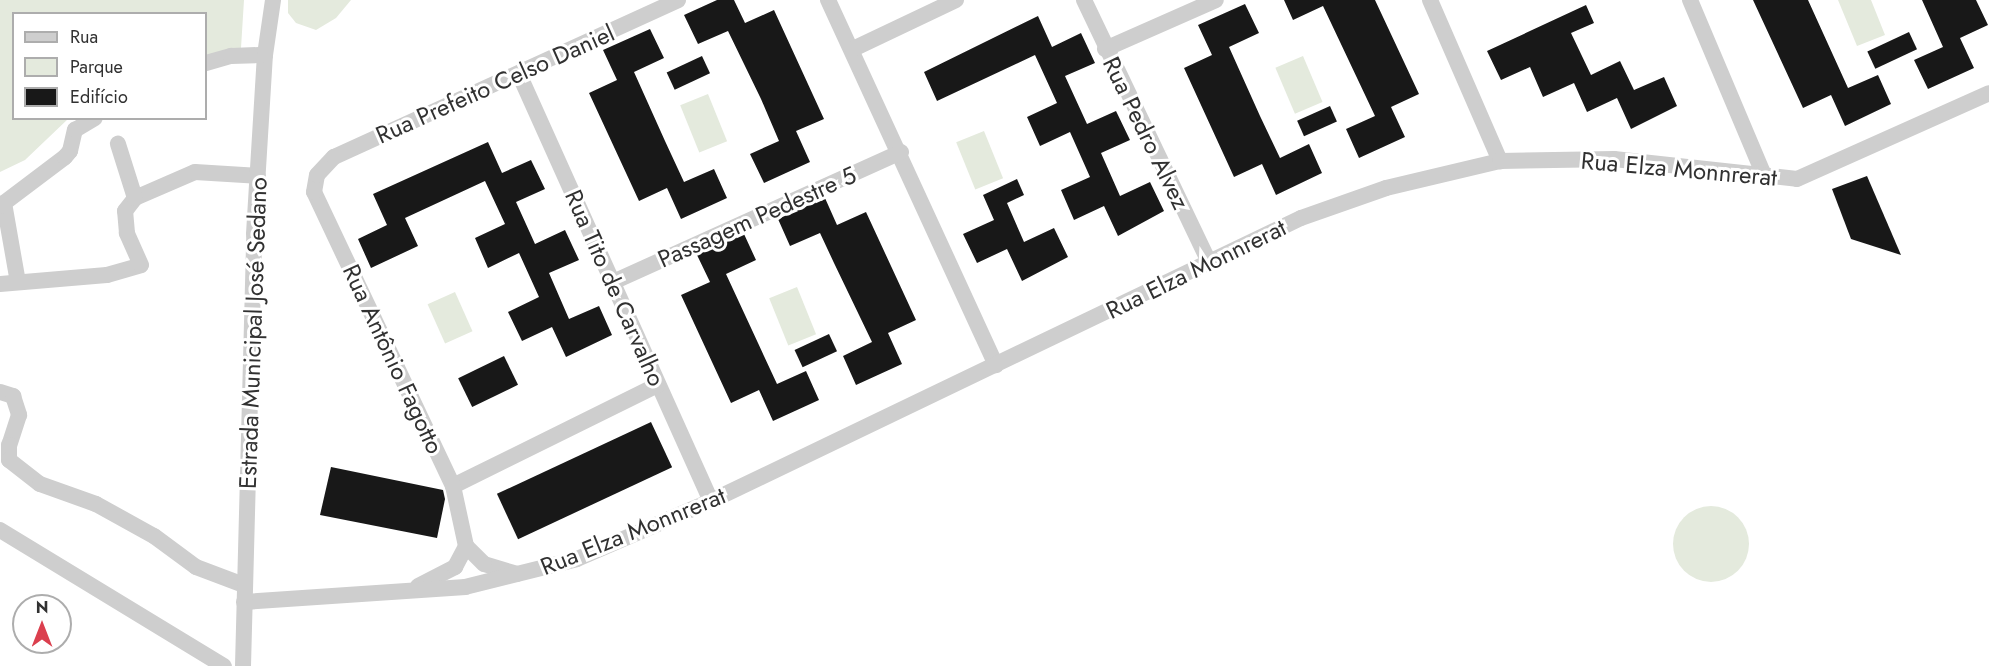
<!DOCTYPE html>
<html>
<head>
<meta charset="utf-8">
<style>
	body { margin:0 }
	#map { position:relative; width:1989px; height:666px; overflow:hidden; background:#fff; font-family:Jost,sans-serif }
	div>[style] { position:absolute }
	.green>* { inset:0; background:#e4eadd; transform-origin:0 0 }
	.round { border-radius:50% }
	.building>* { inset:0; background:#181818; transform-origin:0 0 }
	.minor>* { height:16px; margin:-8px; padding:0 8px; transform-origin:8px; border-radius:8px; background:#cecece }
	span { translate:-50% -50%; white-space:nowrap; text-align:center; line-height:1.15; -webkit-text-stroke:6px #fff; paint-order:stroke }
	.street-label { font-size:24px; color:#313131 }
	.legend { position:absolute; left:12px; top:12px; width:195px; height:108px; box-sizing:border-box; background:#fff; border:2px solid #adadad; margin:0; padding:8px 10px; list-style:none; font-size:18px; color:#313131 }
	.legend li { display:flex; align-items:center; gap:12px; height:30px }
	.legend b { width:30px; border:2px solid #adadad }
	.north { position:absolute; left:12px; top:594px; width:60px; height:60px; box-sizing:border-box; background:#fff; border:2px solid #adadad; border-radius:50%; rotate:0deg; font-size:16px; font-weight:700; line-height:24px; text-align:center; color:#313131 }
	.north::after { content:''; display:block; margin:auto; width:21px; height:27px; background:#db3f4e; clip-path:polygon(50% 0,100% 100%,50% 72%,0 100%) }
</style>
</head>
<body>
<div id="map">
	<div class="green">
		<div style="clip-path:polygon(0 0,244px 0,241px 48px,206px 64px,206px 14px,14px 14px,14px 118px,68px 119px,25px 160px,0 172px)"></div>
		<div style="clip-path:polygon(288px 0,351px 0,336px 18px,316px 30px,296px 23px,288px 13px)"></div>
		<div style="clip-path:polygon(1838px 0,1871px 0,1885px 35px,1857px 46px)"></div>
		<div style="left:1303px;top:56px;width:50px;height:30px;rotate:67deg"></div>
		<div style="left:708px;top:94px;width:51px;height:30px;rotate:68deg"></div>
		<div style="left:984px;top:131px;width:51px;height:30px;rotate:68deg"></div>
		<div style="left:797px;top:287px;width:51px;height:30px;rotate:68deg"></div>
		<div style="left:455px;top:292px;width:43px;height:30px;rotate:66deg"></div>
		<div class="round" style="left:1673px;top:506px;width:76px;height:76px"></div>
	</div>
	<div class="building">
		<div style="clip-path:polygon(717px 0,734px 0,745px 23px,774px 10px,824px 119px,796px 131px,810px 162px,764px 183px,750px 154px,779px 141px,761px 99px,728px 31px,698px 44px,684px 15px)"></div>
		<div style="clip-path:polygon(1284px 0,1375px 0,1419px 94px,1391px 107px,1405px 137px,1359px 158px,1346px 129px,1375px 116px,1323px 6px,1293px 20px)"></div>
		<div style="clip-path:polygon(1753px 0,1808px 0,1848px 88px,1878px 75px,1891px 104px,1845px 126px,1831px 95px,1803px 108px)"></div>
		<div style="clip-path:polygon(1922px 0,1976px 0,1988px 25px,1960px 38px,1974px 68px,1928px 89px,1914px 60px,1943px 47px)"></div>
		<div style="clip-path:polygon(1245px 4px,1259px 33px,1229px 47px,1260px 116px,1280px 158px,1309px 144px,1322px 173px,1276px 195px,1262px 164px,1234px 177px,1184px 68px,1212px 55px,1198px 25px)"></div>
		<div style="clip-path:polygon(1586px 5px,1594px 23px,1571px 33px,1591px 75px,1620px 61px,1634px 90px,1664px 77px,1677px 106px,1631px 129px,1617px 98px,1587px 112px,1574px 83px,1543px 97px,1530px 67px,1501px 80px,1487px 51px)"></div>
		<div style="clip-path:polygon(1038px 16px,1052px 47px,1081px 33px,1095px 63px,1065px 76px,1087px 124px,1116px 111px,1130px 140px,1101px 153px,1120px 196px,1150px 182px,1164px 211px,1118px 236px,1104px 206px,1074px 220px,1061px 190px,1090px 177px,1070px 132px,1040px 146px,1027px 117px,1057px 103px,1035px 55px,937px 101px,924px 72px)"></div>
		<div style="clip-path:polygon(650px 29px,664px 58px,634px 72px,665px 141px,684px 182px,714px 169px,727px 198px,681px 219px,667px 188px,639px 201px,589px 93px,617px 80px,603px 50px)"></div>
		<div style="left:1909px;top:32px;width:19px;height:46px;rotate:65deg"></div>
		<div style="left:702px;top:56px;width:19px;height:39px;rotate:65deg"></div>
		<div style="left:1330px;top:106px;width:17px;height:36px;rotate:66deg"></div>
		<div style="clip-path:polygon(488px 142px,502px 173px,531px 160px,545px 189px,516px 202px,535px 244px,565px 230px,579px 260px,549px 273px,569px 319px,599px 306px,612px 335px,566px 357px,552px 327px,522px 341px,508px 312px,539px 297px,519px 253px,488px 268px,475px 238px,505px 224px,485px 181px,405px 218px,418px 246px,371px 268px,358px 239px,387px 225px,373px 194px)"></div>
		<div style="clip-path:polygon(1867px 176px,1901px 255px,1851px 239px,1832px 189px)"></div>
		<div style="clip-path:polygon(1017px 179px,1024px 195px,1007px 203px,1024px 242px,1054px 228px,1068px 257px,1022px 281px,1007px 249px,977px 263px,963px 234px,994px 220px,983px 195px)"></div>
		<div style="clip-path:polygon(825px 198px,837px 225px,866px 212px,916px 320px,888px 333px,902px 364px,856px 385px,843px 356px,872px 342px,834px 263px,820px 233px,790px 246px,778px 219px)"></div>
		<div style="clip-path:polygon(744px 234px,756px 260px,726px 274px,758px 343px,777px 384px,806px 371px,819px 400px,773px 421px,759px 390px,731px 403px,681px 295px,710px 282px,697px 255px)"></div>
		<div style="left:829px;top:334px;width:19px;height:38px;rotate:65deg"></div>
		<div style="left:504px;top:356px;width:32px;height:51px;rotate:64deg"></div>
		<div style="left:651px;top:422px;width:50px;height:170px;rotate:65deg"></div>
		<div style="clip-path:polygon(331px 467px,443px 490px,445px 499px,437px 538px,320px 515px)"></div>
	</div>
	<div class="minor">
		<div style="left:828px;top:0;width:402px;rotate:65.3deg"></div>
		<div style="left:1084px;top:0;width:293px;rotate:64.5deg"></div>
		<div style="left:1430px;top:0;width:176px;rotate:66.5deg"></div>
		<div style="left:1690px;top:0;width:190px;rotate:67.1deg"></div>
		<div style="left:853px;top:49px;width:114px;rotate:-25.4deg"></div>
		<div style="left:1105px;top:49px;width:121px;rotate:-23.8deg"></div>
		<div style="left:206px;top:63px;width:26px;rotate:-16deg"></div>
		<div style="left:231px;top:56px;width:34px;rotate:-2deg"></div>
		<div style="left:519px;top:74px;width:468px;rotate:65.8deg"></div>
		<div style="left:135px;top:198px;width:65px;rotate:-23.4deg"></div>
		<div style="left:195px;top:172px;width:63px;rotate:3.6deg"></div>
		<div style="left:4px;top:203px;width:80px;rotate:80deg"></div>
		<div style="left:0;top:206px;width:81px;rotate:-37deg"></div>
		<div style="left:65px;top:157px;width:8px;rotate:-50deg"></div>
		<div style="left:70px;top:151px;width:22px;rotate:-77deg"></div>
		<div style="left:75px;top:130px;width:23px;rotate:-31deg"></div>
		<div style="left:613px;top:282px;width:316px;rotate:-24.3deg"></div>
		<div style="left:0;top:284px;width:107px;rotate:-4.8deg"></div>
		<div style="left:107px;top:275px;width:35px;rotate:-16deg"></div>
		<div style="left:141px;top:265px;width:35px;rotate:-114deg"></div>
		<div style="left:127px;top:233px;width:22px;rotate:-95deg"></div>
		<div style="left:125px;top:211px;width:16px;rotate:-52deg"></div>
		<div style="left:135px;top:198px;width:57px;rotate:-107.5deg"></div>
		<div style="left:0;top:392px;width:14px;rotate:17deg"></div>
		<div style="left:13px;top:396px;width:20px;rotate:72deg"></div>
		<div style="left:19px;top:415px;width:32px;rotate:108deg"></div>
		<div style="left:9px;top:445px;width:15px;rotate:90deg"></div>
		<div style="left:9px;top:460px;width:39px;rotate:38deg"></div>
		<div style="left:40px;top:484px;width:59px;rotate:19.7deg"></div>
		<div style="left:96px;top:504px;width:66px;rotate:28.9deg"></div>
		<div style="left:154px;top:536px;width:52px;rotate:36.4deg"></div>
		<div style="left:196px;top:567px;width:51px;rotate:20.6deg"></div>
		<div style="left:453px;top:486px;width:228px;rotate:-26.3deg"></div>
		<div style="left:0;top:530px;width:262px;rotate:31.3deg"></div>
		<div style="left:517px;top:574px;width:34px;rotate:-163deg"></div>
		<div style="left:484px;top:564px;width:25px;rotate:-135deg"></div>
		<div style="left:466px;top:546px;width:61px;rotate:-102.2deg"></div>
		<div style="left:453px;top:486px;width:325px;rotate:-115.3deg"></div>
		<div style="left:314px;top:192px;width:17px;rotate:-80deg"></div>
		<div style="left:317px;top:175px;width:25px;rotate:-47deg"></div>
		<div style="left:334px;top:157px;width:378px;rotate:-24.5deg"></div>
		<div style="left:418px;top:586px;width:42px;rotate:-27.2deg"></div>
		<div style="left:455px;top:567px;width:24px;rotate:-62deg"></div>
		<div style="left:244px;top:602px;width:222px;rotate:-3.9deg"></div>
		<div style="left:465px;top:587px;width:115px;rotate:-14deg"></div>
		<div style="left:577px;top:559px;width:146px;rotate:-23.4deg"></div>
		<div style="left:711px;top:501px;width:654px;rotate:-25.63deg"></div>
		<div style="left:1301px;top:218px;width:90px;rotate:-19.4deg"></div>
		<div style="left:1386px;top:188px;width:117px;rotate:-13.3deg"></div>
		<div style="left:1500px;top:161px;width:114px;rotate:-1deg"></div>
		<div style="left:1614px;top:159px;width:184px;rotate:6.2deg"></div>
		<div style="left:1797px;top:179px;width:210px;rotate:-24.1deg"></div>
		<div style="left:243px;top:666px;width:432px;rotate:-88.5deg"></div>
		<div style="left:254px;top:234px;width:179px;rotate:-86.5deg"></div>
		<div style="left:265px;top:55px;width:56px;rotate:-81.7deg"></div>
	</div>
	<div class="street-label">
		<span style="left:495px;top:84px;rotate:-24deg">Rua Prefeito Celso Daniel</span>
		<span style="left:1146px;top:133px;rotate:64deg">Rua Pedro Alvez</span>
		<span style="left:1679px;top:169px;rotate:5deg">Rua Elza Monnrerat</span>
		<span style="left:757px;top:217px;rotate:-24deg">Passagem Pedestre 5</span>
		<span style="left:1196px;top:269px;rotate:-26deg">Rua Elza Monnrerat</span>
		<span style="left:615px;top:288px;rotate:66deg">Rua Tito de Carvalho</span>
		<span style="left:253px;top:333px;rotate:-88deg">Estrada Municipal José Sedano</span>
		<span style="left:393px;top:359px;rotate:65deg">Rua Antônio Fagotto</span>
		<span style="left:633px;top:531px;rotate:-22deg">Rua Elza Monnrerat</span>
	</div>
	<ul class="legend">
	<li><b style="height:8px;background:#cecece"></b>Rua</li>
	<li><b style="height:16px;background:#e4eadd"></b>Parque</li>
	<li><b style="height:16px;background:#181818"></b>Edifício</li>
	</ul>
	<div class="north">N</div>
</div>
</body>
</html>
